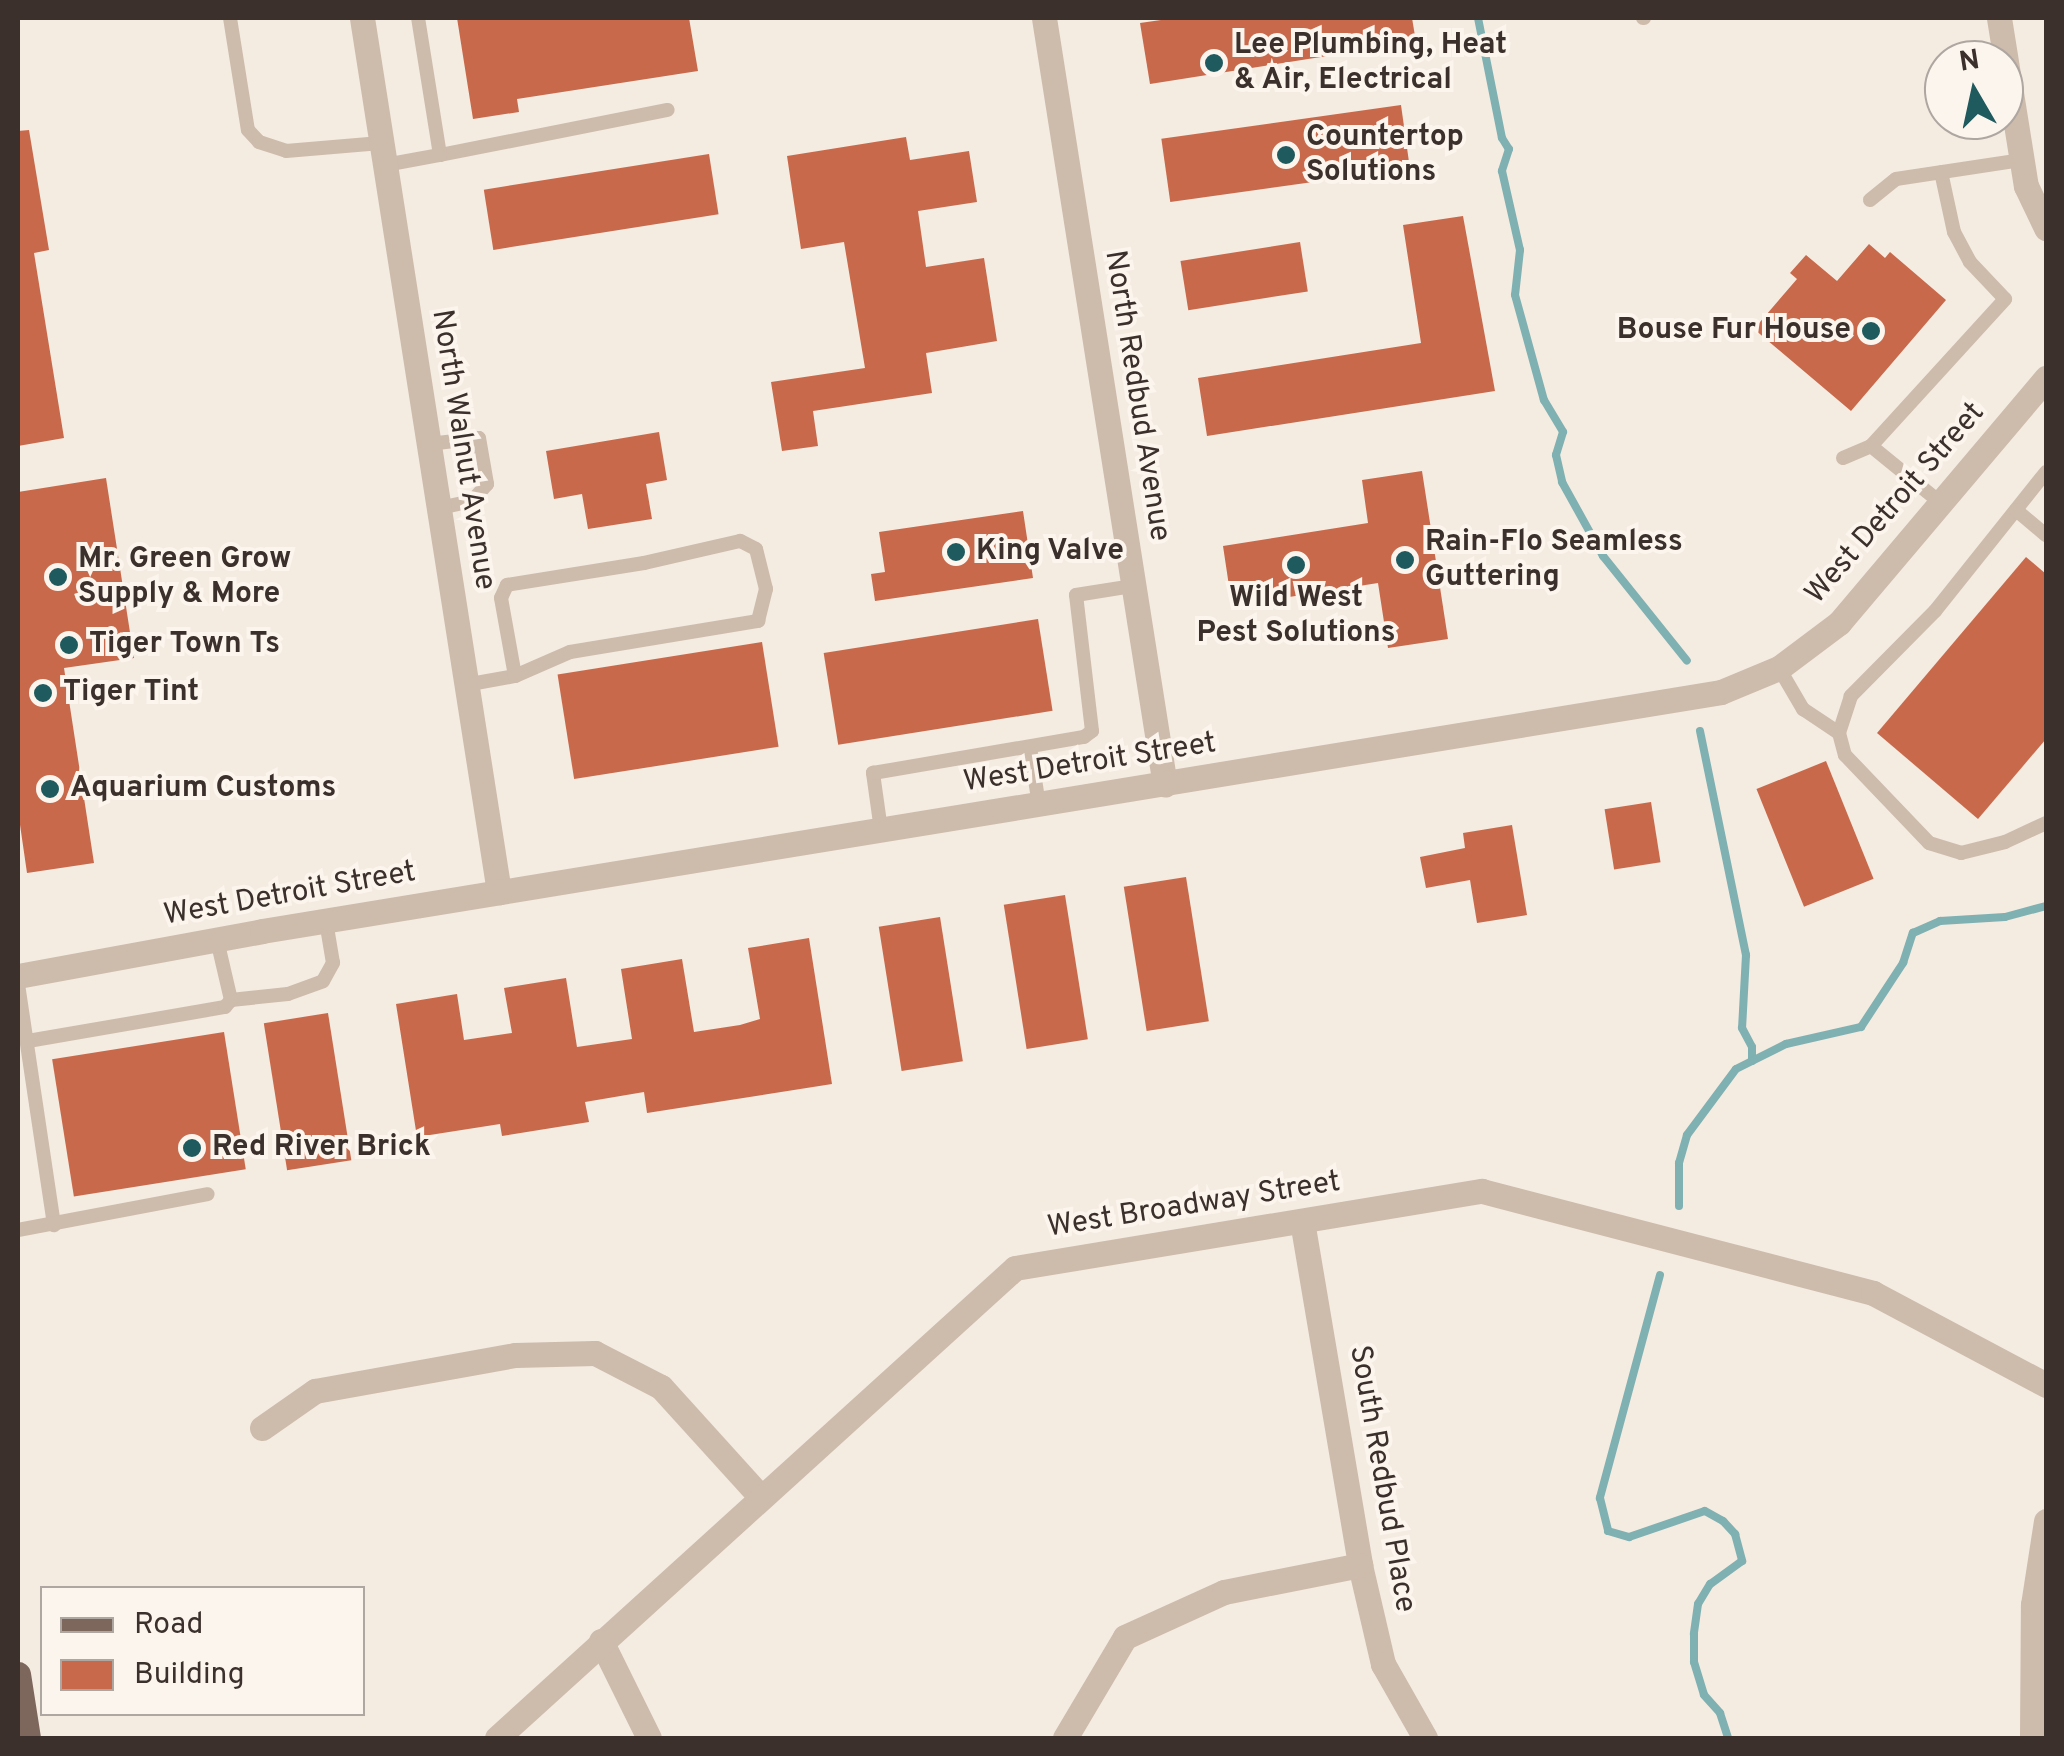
<!DOCTYPE html>
<html>
<head>
<meta charset="utf-8">
<style>
	body { margin:0 }
	#map { position:relative; width:2064px; height:1756px; overflow:hidden; background:#f4ebe1; font-family:Overpass,sans-serif }
	div>[style] { position:absolute }
	.stream>* { height:8px; margin:-4px; padding:0 4px; transform-origin:4px; border-radius:4px; background:#7fb0b2 }
	.building>* { inset:0; background:#c8694b; transform-origin:0 0 }
	.service>* { height:14px; margin:-7px; padding:0 7px; transform-origin:7px; border-radius:7px; background:#cdbbac }
	.minor>* { height:25px; margin:-12.5px; padding:0 12.5px; transform-origin:12.5px; border-radius:12.5px; background:#cdbbac }
	.primary>* { height:25px; margin:-12.5px; padding:0 12.5px; transform-origin:12.5px; border-radius:12.5px; background:#7d675c }
	.dots>* { width:28px; height:28px; translate:-50% -50%; box-sizing:border-box; border:5px solid #fbf5ee; border-radius:50% }
	span { translate:-50% -50%; white-space:nowrap; text-align:center; line-height:1.15; -webkit-text-stroke:8px #fbf5ee; paint-order:stroke }
	.poi-label { font-size:30px; color:#3b302b; font-weight:700 }
	.left { translate:0 -50%; text-align:left }
	.right { translate:-100% -50%; text-align:right }
	.street-label { font-size:30px; color:#3b302b }
	.frame { position:absolute; inset:0; border:20px solid #3b302b; pointer-events:none }
	.legend { position:absolute; left:40px; top:1586px; width:325px; height:130px; box-sizing:border-box; background:#fbf5ee; border:2px solid #aea6a0; margin:0; padding:12px 18px; list-style:none; font-size:30px; color:#3b302b }
	.legend li { display:flex; align-items:center; gap:20px; height:50px }
	.legend b { width:50px; border:2px solid #aea6a0 }
	.north { position:absolute; left:1924px; top:40px; width:100px; height:100px; box-sizing:border-box; background:#fbf5ee; border:2px solid #aea6a0; border-radius:50%; rotate:351deg; font-size:28px; font-weight:700; line-height:40px; text-align:center; color:#3b302b }
	.north::after { content:''; display:block; margin:auto; width:35px; height:45px; background:#1f5a5e; clip-path:polygon(50% 0,100% 100%,50% 72%,0 100%) }
</style>
</head>
<body>
<div id="map">
	<div class="stream">
		<div style="left:1478px;top:18px;width:122px;rotate:78.7deg"></div>
		<div style="left:1502px;top:138px;width:13px;rotate:58deg"></div>
		<div style="left:1509px;top:149px;width:23px;rotate:108deg"></div>
		<div style="left:1502px;top:171px;width:81px;rotate:77.2deg"></div>
		<div style="left:1520px;top:250px;width:45px;rotate:96.3deg"></div>
		<div style="left:1515px;top:295px;width:109px;rotate:74.6deg"></div>
		<div style="left:1544px;top:400px;width:37px;rotate:59deg"></div>
		<div style="left:1563px;top:432px;width:24px;rotate:107deg"></div>
		<div style="left:1556px;top:455px;width:28px;rotate:77deg"></div>
		<div style="left:1562px;top:482px;width:85px;rotate:61deg"></div>
		<div style="left:1603px;top:556px;width:134px;rotate:51.3deg"></div>
		<div style="left:1700px;top:731px;width:229px;rotate:78.4deg"></div>
		<div style="left:1746px;top:955px;width:73px;rotate:93.1deg"></div>
		<div style="left:1742px;top:1028px;width:21px;rotate:62deg"></div>
		<div style="left:1752px;top:1047px;width:14px;rotate:90deg"></div>
		<div style="left:1679px;top:1206px;width:43px;rotate:-90deg"></div>
		<div style="left:1679px;top:1163px;width:29px;rotate:-74deg"></div>
		<div style="left:1687px;top:1135px;width:82px;rotate:-53.4deg"></div>
		<div style="left:1736px;top:1069px;width:56px;rotate:-26.6deg"></div>
		<div style="left:1786px;top:1044px;width:77px;rotate:-12.8deg"></div>
		<div style="left:1861px;top:1027px;width:77px;rotate:-56.7deg"></div>
		<div style="left:1903px;top:963px;width:32px;rotate:-72deg"></div>
		<div style="left:1913px;top:933px;width:30px;rotate:-24deg"></div>
		<div style="left:1940px;top:921px;width:65px;rotate:-3.5deg"></div>
		<div style="left:2005px;top:917px;width:42px;rotate:-15deg"></div>
		<div style="left:1660px;top:1275px;width:231px;rotate:105.1deg"></div>
		<div style="left:1600px;top:1498px;width:34px;rotate:76deg"></div>
		<div style="left:1608px;top:1531px;width:22px;rotate:16deg"></div>
		<div style="left:1629px;top:1537px;width:80px;rotate:-18.9deg"></div>
		<div style="left:1705px;top:1511px;width:21px;rotate:29deg"></div>
		<div style="left:1723px;top:1521px;width:18px;rotate:47deg"></div>
		<div style="left:1735px;top:1534px;width:28px;rotate:75deg"></div>
		<div style="left:1742px;top:1561px;width:39px;rotate:144deg"></div>
		<div style="left:1710px;top:1584px;width:23px;rotate:121deg"></div>
		<div style="left:1698px;top:1604px;width:30px;rotate:98deg"></div>
		<div style="left:1694px;top:1634px;width:28px;rotate:90deg"></div>
		<div style="left:1694px;top:1662px;width:34px;rotate:73deg"></div>
		<div style="left:1704px;top:1695px;width:24px;rotate:48deg"></div>
		<div style="left:1720px;top:1713px;width:26px;rotate:72deg"></div>
	</div>
	<div class="building">
		<div style="clip-path:polygon(457px 18px,689px 18px,698px 71px,517px 99px,519px 112px,473px 119px)"></div>
		<div style="clip-path:polygon(1175px 18px,1412px 18px,1416px 42px,1150px 84px,1140px 23px)"></div>
		<div style="left:1401px;top:105px;width:64px;height:242px;rotate:82deg"></div>
		<div style="clip-path:polygon(29px 130px,49px 250px,34px 253px,64px 438px,18px 446px,18px 131px)"></div>
		<div style="clip-path:polygon(906px 137px,910px 160px,969px 151px,977px 202px,918px 211px,926px 267px,984px 258px,997px 341px,926px 353px,932px 393px,813px 411px,818px 446px,782px 451px,771px 382px,865px 368px,844px 242px,801px 249px,787px 156px)"></div>
		<div style="left:709px;top:154px;width:61px;height:228px;rotate:81deg"></div>
		<div style="clip-path:polygon(1463px 216px,1495px 391px,1207px 436px,1198px 378px,1421px 343px,1403px 225px)"></div>
		<div style="left:1300px;top:242px;width:50px;height:121px;rotate:81deg"></div>
		<div style="clip-path:polygon(1869px 244px,1885px 258px,1890px 252px,1946px 300px,1851px 411px,1754px 329px,1797px 279px,1790px 273px,1806px 255px,1837px 281px)"></div>
		<div style="clip-path:polygon(659px 432px,667px 480px,646px 484px,652px 519px,588px 529px,582px 494px,554px 499px,546px 451px)"></div>
		<div style="clip-path:polygon(1422px 471px,1448px 639px,1388px 648px,1378px 583px,1232px 606px,1223px 546px,1368px 523px,1362px 480px)"></div>
		<div style="clip-path:polygon(106px 478px,134px 658px,64px 668px,94px 863px,27px 873px,18px 811px,18px 492px)"></div>
		<div style="clip-path:polygon(1023px 511px,1033px 578px,875px 601px,871px 574px,885px 572px,879px 532px)"></div>
		<div style="clip-path:polygon(2026px 557px,2046px 574px,2046px 739px,1978px 819px,1877px 733px)"></div>
		<div style="left:1038px;top:619px;width:93px;height:217px;rotate:81deg"></div>
		<div style="left:762px;top:642px;width:106px;height:207px;rotate:81deg"></div>
		<div style="left:1826px;top:761px;width:127px;height:75px;rotate:68deg"></div>
		<div style="left:1651px;top:802px;width:61px;height:47px;rotate:81deg"></div>
		<div style="clip-path:polygon(1512px 825px,1527px 915px,1477px 923px,1470px 880px,1426px 888px,1420px 857px,1465px 848px,1463px 833px)"></div>
		<div style="left:1186px;top:877px;width:146px;height:63px;rotate:81deg"></div>
		<div style="left:1065px;top:895px;width:146px;height:62px;rotate:81deg"></div>
		<div style="left:940px;top:917px;width:146px;height:62px;rotate:81deg"></div>
		<div style="clip-path:polygon(809px 938px,832px 1084px,647px 1113px,644px 1092px,585px 1102px,589px 1122px,502px 1136px,500px 1124px,417px 1137px,396px 1004px,457px 994px,464px 1040px,512px 1033px,504px 988px,566px 978px,577px 1047px,632px 1039px,621px 969px,682px 959px,694px 1032px,740px 1025px,760px 1019px,748px 948px)"></div>
		<div style="left:328px;top:1013px;width:149px;height:65px;rotate:81deg"></div>
		<div style="left:224px;top:1032px;width:139px;height:174px;rotate:81deg"></div>
	</div>
	<div class="service">
		<div style="left:230px;top:18px;width:113px;rotate:80.9deg"></div>
		<div style="left:248px;top:130px;width:16px;rotate:47deg"></div>
		<div style="left:259px;top:142px;width:28px;rotate:18deg"></div>
		<div style="left:286px;top:151px;width:95px;rotate:-4.8deg"></div>
		<div style="left:1643px;top:18px;width:1px"></div>
		<div style="left:440px;top:155px;width:232px;rotate:-11.2deg"></div>
		<div style="left:385px;top:165px;width:56px;rotate:-10.3deg"></div>
		<div style="left:440px;top:155px;width:139px;rotate:-99.1deg"></div>
		<div style="left:1870px;top:200px;width:33px;rotate:-39deg"></div>
		<div style="left:1896px;top:179px;width:126px;rotate:-8.6deg"></div>
		<div style="left:429px;top:444px;width:50px;rotate:-6.8deg"></div>
		<div style="left:479px;top:438px;width:47px;rotate:80.1deg"></div>
		<div style="left:487px;top:484px;width:23px;rotate:131deg"></div>
		<div style="left:472px;top:501px;width:34px;rotate:168deg"></div>
		<div style="left:1871px;top:446px;width:92px;rotate:39.2deg"></div>
		<div style="left:1843px;top:458px;width:30px;rotate:-23deg"></div>
		<div style="left:1871px;top:446px;width:199px;rotate:-47.6deg"></div>
		<div style="left:2005px;top:299px;width:51px;rotate:-133.4deg"></div>
		<div style="left:1970px;top:262px;width:34px;rotate:-118deg"></div>
		<div style="left:1954px;top:232px;width:61px;rotate:-102.2deg"></div>
		<div style="left:2046px;top:472px;width:178px;rotate:128.6deg"></div>
		<div style="left:1935px;top:611px;width:120px;rotate:134.7deg"></div>
		<div style="left:1851px;top:696px;width:39px;rotate:108deg"></div>
		<div style="left:1839px;top:733px;width:23px;rotate:75deg"></div>
		<div style="left:1845px;top:755px;width:122px;rotate:46.3deg"></div>
		<div style="left:1929px;top:843px;width:34px;rotate:17deg"></div>
		<div style="left:1961px;top:853px;width:45px;rotate:-14deg"></div>
		<div style="left:2005px;top:842px;width:45px;rotate:-24.9deg"></div>
		<div style="left:2016px;top:510px;width:39px;rotate:40deg"></div>
		<div style="left:1779px;top:668px;width:48px;rotate:59.7deg"></div>
		<div style="left:1803px;top:709px;width:43px;rotate:33.7deg"></div>
		<div style="left:465px;top:685px;width:51px;rotate:-10.2deg"></div>
		<div style="left:515px;top:676px;width:60px;rotate:-23.6deg"></div>
		<div style="left:570px;top:652px;width:191px;rotate:-9.4deg"></div>
		<div style="left:758px;top:621px;width:33px;rotate:-76deg"></div>
		<div style="left:766px;top:589px;width:41px;rotate:-104deg"></div>
		<div style="left:756px;top:549px;width:18px;rotate:-153deg"></div>
		<div style="left:740px;top:541px;width:98px;rotate:167.1deg"></div>
		<div style="left:644px;top:563px;width:139px;rotate:170.9deg"></div>
		<div style="left:507px;top:585px;width:14px;rotate:115deg"></div>
		<div style="left:501px;top:598px;width:79px;rotate:79.8deg"></div>
		<div style="left:1030px;top:747px;width:59px;rotate:81.2deg"></div>
		<div style="left:881px;top:830px;width:58px;rotate:-98deg"></div>
		<div style="left:873px;top:773px;width:214px;rotate:-9.7deg"></div>
		<div style="left:1084px;top:737px;width:10px;rotate:-37deg"></div>
		<div style="left:1092px;top:731px;width:137px;rotate:-96.7deg"></div>
		<div style="left:1076px;top:595px;width:58px;rotate:-9deg"></div>
		<div style="left:18px;top:984px;width:244px;rotate:81.5deg"></div>
		<div style="left:231px;top:1000px;width:57px;rotate:-6deg"></div>
		<div style="left:288px;top:994px;width:37px;rotate:-20deg"></div>
		<div style="left:323px;top:981px;width:21px;rotate:-61deg"></div>
		<div style="left:333px;top:963px;width:43px;rotate:-99.5deg"></div>
		<div style="left:28px;top:1041px;width:200px;rotate:-9.8deg"></div>
		<div style="left:225px;top:1007px;width:9px;rotate:-49deg"></div>
		<div style="left:231px;top:1000px;width:62px;rotate:-103.1deg"></div>
		<div style="left:18px;top:1230px;width:193px;rotate:-10.7deg"></div>
	</div>
	<div class="minor">
		<div style="left:362px;top:18px;width:885px;rotate:81.09deg"></div>
		<div style="left:1044px;top:18px;width:776px;rotate:81.04deg"></div>
		<div style="left:1999px;top:18px;width:170px;rotate:80.9deg"></div>
		<div style="left:2026px;top:186px;width:47px;rotate:64.5deg"></div>
		<div style="left:18px;top:976px;width:248px;rotate:-10.4deg"></div>
		<div style="left:262px;top:931px;width:1478px;rotate:-9.3deg"></div>
		<div style="left:1721px;top:692px;width:63px;rotate:-22.5deg"></div>
		<div style="left:1779px;top:668px;width:75px;rotate:-36.9deg"></div>
		<div style="left:1839px;top:623px;width:321px;rotate:-49.8deg"></div>
		<div style="left:1302px;top:1221px;width:349px;rotate:80.4deg"></div>
		<div style="left:1360px;top:1565px;width:102px;rotate:76.9deg"></div>
		<div style="left:1383px;top:1664px;width:85px;rotate:60.4deg"></div>
		<div style="left:262px;top:1428px;width:65px;rotate:-34.9deg"></div>
		<div style="left:315px;top:1391px;width:203px;rotate:-10.2deg"></div>
		<div style="left:515px;top:1355px;width:80px;rotate:-1.4deg"></div>
		<div style="left:595px;top:1353px;width:74px;rotate:27.3deg"></div>
		<div style="left:661px;top:1387px;width:147px;rotate:47.8deg"></div>
		<div style="left:601px;top:1641px;width:108px;rotate:63.7deg"></div>
		<div style="left:497px;top:1738px;width:699px;rotate:-42.22deg"></div>
		<div style="left:1015px;top:1268px;width:473px;rotate:-9.4deg"></div>
		<div style="left:1482px;top:1191px;width:404px;rotate:14.6deg"></div>
		<div style="left:1873px;top:1293px;width:196px;rotate:28deg"></div>
		<div style="left:1065px;top:1738px;width:117px;rotate:-59.3deg"></div>
		<div style="left:1125px;top:1637px;width:109px;rotate:-24.4deg"></div>
		<div style="left:1224px;top:1592px;width:139px;rotate:-11.2deg"></div>
		<div style="left:2032px;top:1738px;width:133px;rotate:-89.6deg"></div>
		<div style="left:2033px;top:1605px;width:85px;rotate:-81.2deg"></div>
	</div>
	<div class="primary">
		<div style="left:18px;top:1674px;width:65px;rotate:81.1deg"></div>
	</div>
	<div class="dots">
		<div style="left:1214px;top:63px;background:#1f5a5e"></div>
		<div style="left:1286px;top:155px;background:#1f5a5e"></div>
		<div style="left:1871px;top:331px;background:#1f5a5e"></div>
		<div style="left:956px;top:552px;background:#1f5a5e"></div>
		<div style="left:1405px;top:560px;background:#1f5a5e"></div>
		<div style="left:1296px;top:565px;background:#1f5a5e"></div>
		<div style="left:58px;top:577px;background:#1f5a5e"></div>
		<div style="left:69px;top:645px;background:#1f5a5e"></div>
		<div style="left:43px;top:693px;background:#1f5a5e"></div>
		<div style="left:50px;top:789px;background:#1f5a5e"></div>
		<div style="left:192px;top:1148px;background:#1f5a5e"></div>
	</div>
	<div class="poi-label">
		<span class="left" style="left:1234px;top:63px">Lee Plumbing, Heat<br>&amp; Air, Electrical</span>
		<span class="left" style="left:1306px;top:155px">Countertop<br>Solutions</span>
		<span class="right" style="left:1851px;top:331px">Bouse Fur House</span>
		<span class="left" style="left:1425px;top:560px">Rain-Flo Seamless<br>Guttering</span>
		<span class="left" style="left:976px;top:552px">King Valve</span>
		<span class="left" style="left:78px;top:577px">Mr. Green Grow<br>Supply &amp; More</span>
		<span style="left:1296px;top:616px">Wild West<br>Pest Solutions</span>
		<span class="left" style="left:89px;top:645px">Tiger Town Ts</span>
		<span class="left" style="left:63px;top:693px">Tiger Tint</span>
		<span class="left" style="left:70px;top:789px">Aquarium Customs</span>
		<span class="left" style="left:212px;top:1148px">Red River Brick</span>
	</div>
	<div class="street-label">
		<span style="left:1136px;top:396px;rotate:81deg">North Redbud Avenue</span>
		<span style="left:462px;top:450px;rotate:81deg">North Walnut Avenue</span>
		<span style="left:1896px;top:504px;rotate:-49deg">West Detroit Street</span>
		<span style="left:1090px;top:764px;rotate:-9deg">West Detroit Street</span>
		<span style="left:290px;top:895px;rotate:-10deg">West Detroit Street</span>
		<span style="left:1194px;top:1206px;rotate:-9deg">West Broadway Street</span>
		<span style="left:1381px;top:1479px;rotate:80deg">South Redbud Place</span>
	</div>
	<div class="frame"></div>
	<ul class="legend">
	<li><b style="height:12px;background:#7d675c"></b>Road</li>
	<li><b style="height:28px;background:#c8694b"></b>Building</li>
	</ul>
	<div class="north">N</div>
</div>
</body>
</html>
